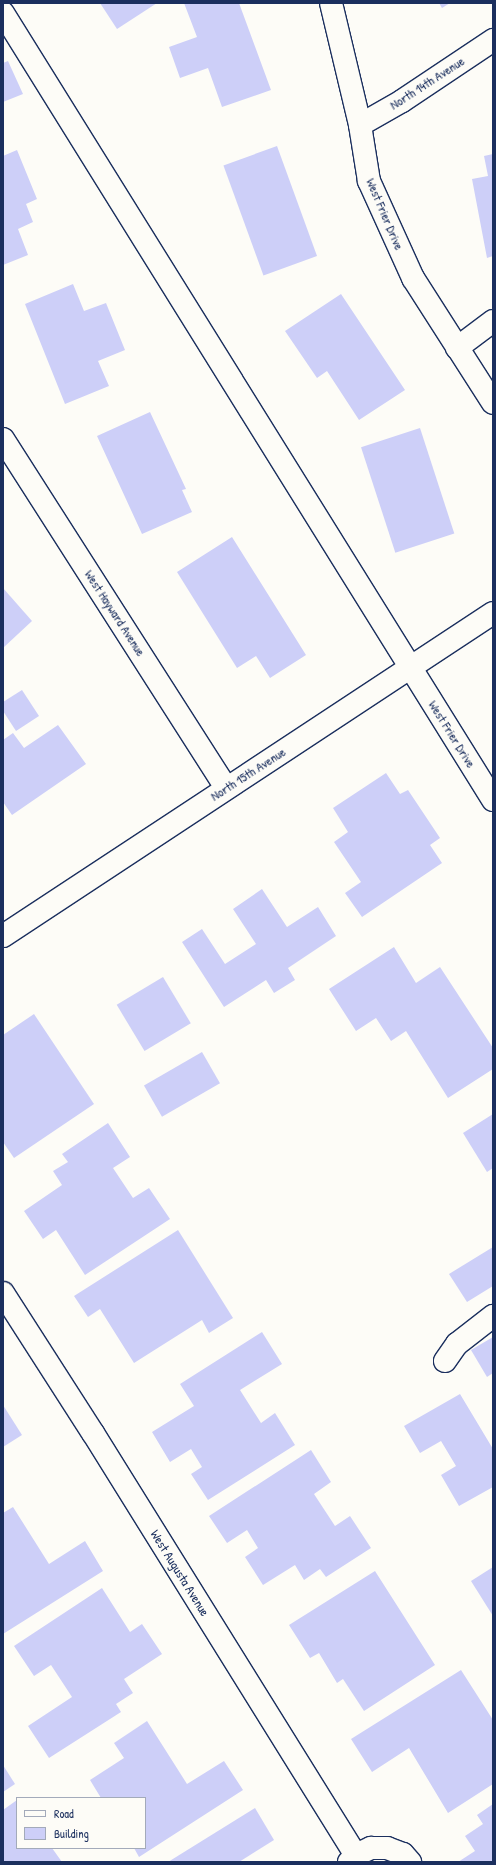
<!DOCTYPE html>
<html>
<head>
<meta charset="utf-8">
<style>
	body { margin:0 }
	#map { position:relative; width:496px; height:1865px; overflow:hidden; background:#fdfcf7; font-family:"Patrick Hand",sans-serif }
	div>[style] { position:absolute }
	.building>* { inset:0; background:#cdcff8; transform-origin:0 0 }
	.roads { filter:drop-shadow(1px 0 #1b2f5e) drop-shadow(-1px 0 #1b2f5e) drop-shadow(0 1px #1b2f5e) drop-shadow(0 -1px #1b2f5e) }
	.minor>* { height:22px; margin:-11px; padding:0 11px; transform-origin:11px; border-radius:11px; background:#fdfcf7 }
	span { translate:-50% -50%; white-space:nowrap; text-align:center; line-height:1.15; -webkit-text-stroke:3px #fdfcf7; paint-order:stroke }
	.street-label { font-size:13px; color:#1b2f5e }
	.frame { position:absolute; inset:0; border:4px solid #1b2f5e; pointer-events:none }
	.legend { position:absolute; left:16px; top:1797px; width:130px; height:52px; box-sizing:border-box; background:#fdfcf7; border:1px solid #a3aaba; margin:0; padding:5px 7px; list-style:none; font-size:12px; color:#1b2f5e }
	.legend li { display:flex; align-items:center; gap:8px; height:20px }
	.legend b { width:20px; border:1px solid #a3aaba }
</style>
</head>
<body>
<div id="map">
	<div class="building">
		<div style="clip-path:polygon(100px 3px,157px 3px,117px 29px)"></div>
		<div style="clip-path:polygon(184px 3px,239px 3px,271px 90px,222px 107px,208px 68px,180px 78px,169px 47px,197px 37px)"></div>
		<div style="clip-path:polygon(439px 3px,450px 3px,442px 8px)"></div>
		<div style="clip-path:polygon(8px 61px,23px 94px,3px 102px,3px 63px)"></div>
		<div style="left:277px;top:146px;width:117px;height:57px;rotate:70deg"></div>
		<div style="clip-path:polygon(17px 150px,37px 199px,26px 204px,33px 222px,18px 229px,28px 255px,3px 265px,3px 156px)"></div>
		<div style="clip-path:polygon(493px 154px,493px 256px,487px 258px,472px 179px,488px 176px,484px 156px)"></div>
		<div style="clip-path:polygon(73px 284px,84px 311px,106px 303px,125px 350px,98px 361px,109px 386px,65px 404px,25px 304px)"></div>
		<div style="clip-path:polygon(341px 294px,405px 390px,359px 420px,327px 371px,317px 378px,285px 331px)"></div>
		<div style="clip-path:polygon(150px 412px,186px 489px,182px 490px,192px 512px,142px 534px,97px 436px)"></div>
		<div style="left:420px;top:428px;width:111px;height:62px;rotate:72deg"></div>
		<div style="clip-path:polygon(232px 537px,306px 655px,270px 678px,256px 656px,237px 668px,177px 572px)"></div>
		<div style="clip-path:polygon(3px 588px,32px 621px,3px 648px)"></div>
		<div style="clip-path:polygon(22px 690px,39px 716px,16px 731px,3px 711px,3px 702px)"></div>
		<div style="clip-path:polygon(58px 725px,86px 764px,12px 815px,3px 802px,3px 740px,13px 733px,24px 748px)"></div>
		<div style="clip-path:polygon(386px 773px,400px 794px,408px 790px,440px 838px,430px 845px,442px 863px,362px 917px,345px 893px,361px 882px,334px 842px,348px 832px,333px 808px)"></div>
		<div style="clip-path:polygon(262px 889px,287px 927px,318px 907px,336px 936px,288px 968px,295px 980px,274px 993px,266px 980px,224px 1007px,182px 942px,202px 929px,225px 964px,256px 944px,233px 909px)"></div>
		<div style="clip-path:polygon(394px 947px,416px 983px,440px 967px,493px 1048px,493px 1069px,448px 1098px,406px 1031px,391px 1041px,376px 1018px,356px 1031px,329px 989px)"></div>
		<div style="left:163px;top:977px;width:54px;height:54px;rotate:59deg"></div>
		<div style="clip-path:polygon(34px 1014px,94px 1104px,14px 1158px,3px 1142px,3px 1035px)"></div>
		<div style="left:202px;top:1052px;width:36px;height:67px;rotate:60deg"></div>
		<div style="clip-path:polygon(493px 1114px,493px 1168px,487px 1172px,463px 1133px)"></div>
		<div style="clip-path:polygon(108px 1123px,130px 1157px,113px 1168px,133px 1198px,149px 1188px,170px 1219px,85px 1275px,56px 1230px,43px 1239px,24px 1211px,62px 1185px,53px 1171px,68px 1162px,62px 1154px)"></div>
		<div style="clip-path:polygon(178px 1230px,233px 1318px,209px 1333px,202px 1320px,134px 1363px,100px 1309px,88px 1317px,74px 1296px)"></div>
		<div style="clip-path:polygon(493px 1247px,493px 1286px,467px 1302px,449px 1274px)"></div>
		<div style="clip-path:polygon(262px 1332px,282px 1364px,240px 1390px,261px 1423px,275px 1413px,295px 1445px,208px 1500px,191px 1474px,202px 1467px,191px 1449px,170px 1462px,152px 1432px,194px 1406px,180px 1384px)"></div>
		<div style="clip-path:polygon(493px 1337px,493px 1373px,487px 1377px,471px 1350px)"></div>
		<div style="clip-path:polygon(460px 1394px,493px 1449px,493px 1487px,459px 1506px,441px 1475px,456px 1466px,441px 1441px,420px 1453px,404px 1426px)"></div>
		<div style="clip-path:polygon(3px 1405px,22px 1435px,3px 1447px)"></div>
		<div style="clip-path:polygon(311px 1450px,331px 1482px,314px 1494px,335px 1526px,350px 1516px,371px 1548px,326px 1577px,320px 1569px,304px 1580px,295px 1565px,263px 1585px,245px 1557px,258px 1548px,247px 1530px,227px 1543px,209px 1516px)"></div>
		<div style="clip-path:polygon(13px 1507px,49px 1564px,85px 1541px,103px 1571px,3px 1634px,3px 1513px)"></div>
		<div style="clip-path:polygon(493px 1567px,493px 1616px,471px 1581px)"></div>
		<div style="clip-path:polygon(375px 1571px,435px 1665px,364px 1711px,343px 1679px,337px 1683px,319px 1653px,310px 1658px,289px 1625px)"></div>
		<div style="clip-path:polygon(102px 1588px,130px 1632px,142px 1624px,162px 1654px,124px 1679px,133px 1693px,116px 1704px,121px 1712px,49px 1758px,28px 1726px,72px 1697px,51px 1665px,34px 1676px,14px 1646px)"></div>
		<div style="clip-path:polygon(461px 1670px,493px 1720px,493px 1784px,448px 1813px,409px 1748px,372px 1772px,351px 1739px)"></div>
		<div style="clip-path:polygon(147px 1721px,187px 1784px,224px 1761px,243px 1790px,139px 1857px,134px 1848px,145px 1848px,145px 1798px,101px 1798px,90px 1780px,124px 1758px,114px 1743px)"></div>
		<div style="clip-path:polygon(3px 1765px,15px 1784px,3px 1792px)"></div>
		<div style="clip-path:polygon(17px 1800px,17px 1848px,52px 1848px,62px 1862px,3px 1862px,3px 1810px)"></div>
		<div style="clip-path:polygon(493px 1804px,493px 1862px,458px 1862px,475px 1851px,465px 1836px,483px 1824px,477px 1815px)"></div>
		<div style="clip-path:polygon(255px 1808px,274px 1840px,239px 1862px,168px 1862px)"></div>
	</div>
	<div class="roads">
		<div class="minor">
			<div style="left:331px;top:3px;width:125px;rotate:76.6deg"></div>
			<div style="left:360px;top:125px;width:57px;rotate:80.9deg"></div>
			<div style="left:369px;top:181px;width:107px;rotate:65.6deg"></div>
			<div style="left:413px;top:278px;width:148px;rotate:57.4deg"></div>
			<div style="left:3px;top:13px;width:927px;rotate:58.09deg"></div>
			<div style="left:360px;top:125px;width:48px;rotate:-29.7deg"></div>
			<div style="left:402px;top:101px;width:110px;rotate:-33.8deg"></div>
			<div style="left:457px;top:348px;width:45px;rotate:-36.9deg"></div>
			<div style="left:3px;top:439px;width:414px;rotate:57.4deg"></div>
			<div style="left:3px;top:936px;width:587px;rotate:-33.39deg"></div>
			<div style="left:3px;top:1293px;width:166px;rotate:57.3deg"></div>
			<div style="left:93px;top:1433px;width:497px;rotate:58.1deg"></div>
			<div style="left:445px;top:1361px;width:21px;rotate:-55deg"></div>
			<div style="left:457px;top:1344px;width:46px;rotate:-37.9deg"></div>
			<div style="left:349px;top:1862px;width:10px;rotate:-45deg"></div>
			<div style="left:356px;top:1855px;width:17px;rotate:-25deg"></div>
			<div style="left:371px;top:1848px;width:16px"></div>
			<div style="left:387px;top:1848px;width:17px;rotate:21deg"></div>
			<div style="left:403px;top:1854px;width:11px;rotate:49deg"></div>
		</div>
	</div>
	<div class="street-label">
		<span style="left:427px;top:83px;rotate:-33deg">North 14th Avenue</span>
		<span style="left:385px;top:214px;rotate:67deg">West Frier Drive</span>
		<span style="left:115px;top:613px;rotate:57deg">West Hayward Avenue</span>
		<span style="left:452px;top:734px;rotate:58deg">West Frier Drive</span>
		<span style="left:248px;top:774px;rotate:-33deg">North 15th Avenue</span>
		<span style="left:180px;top:1573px;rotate:58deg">West Augusta Avenue</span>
	</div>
	<div class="frame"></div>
	<ul class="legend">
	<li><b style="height:5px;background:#fdfcf7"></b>Road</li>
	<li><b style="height:11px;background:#cdcff8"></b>Building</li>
	</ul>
</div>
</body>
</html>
